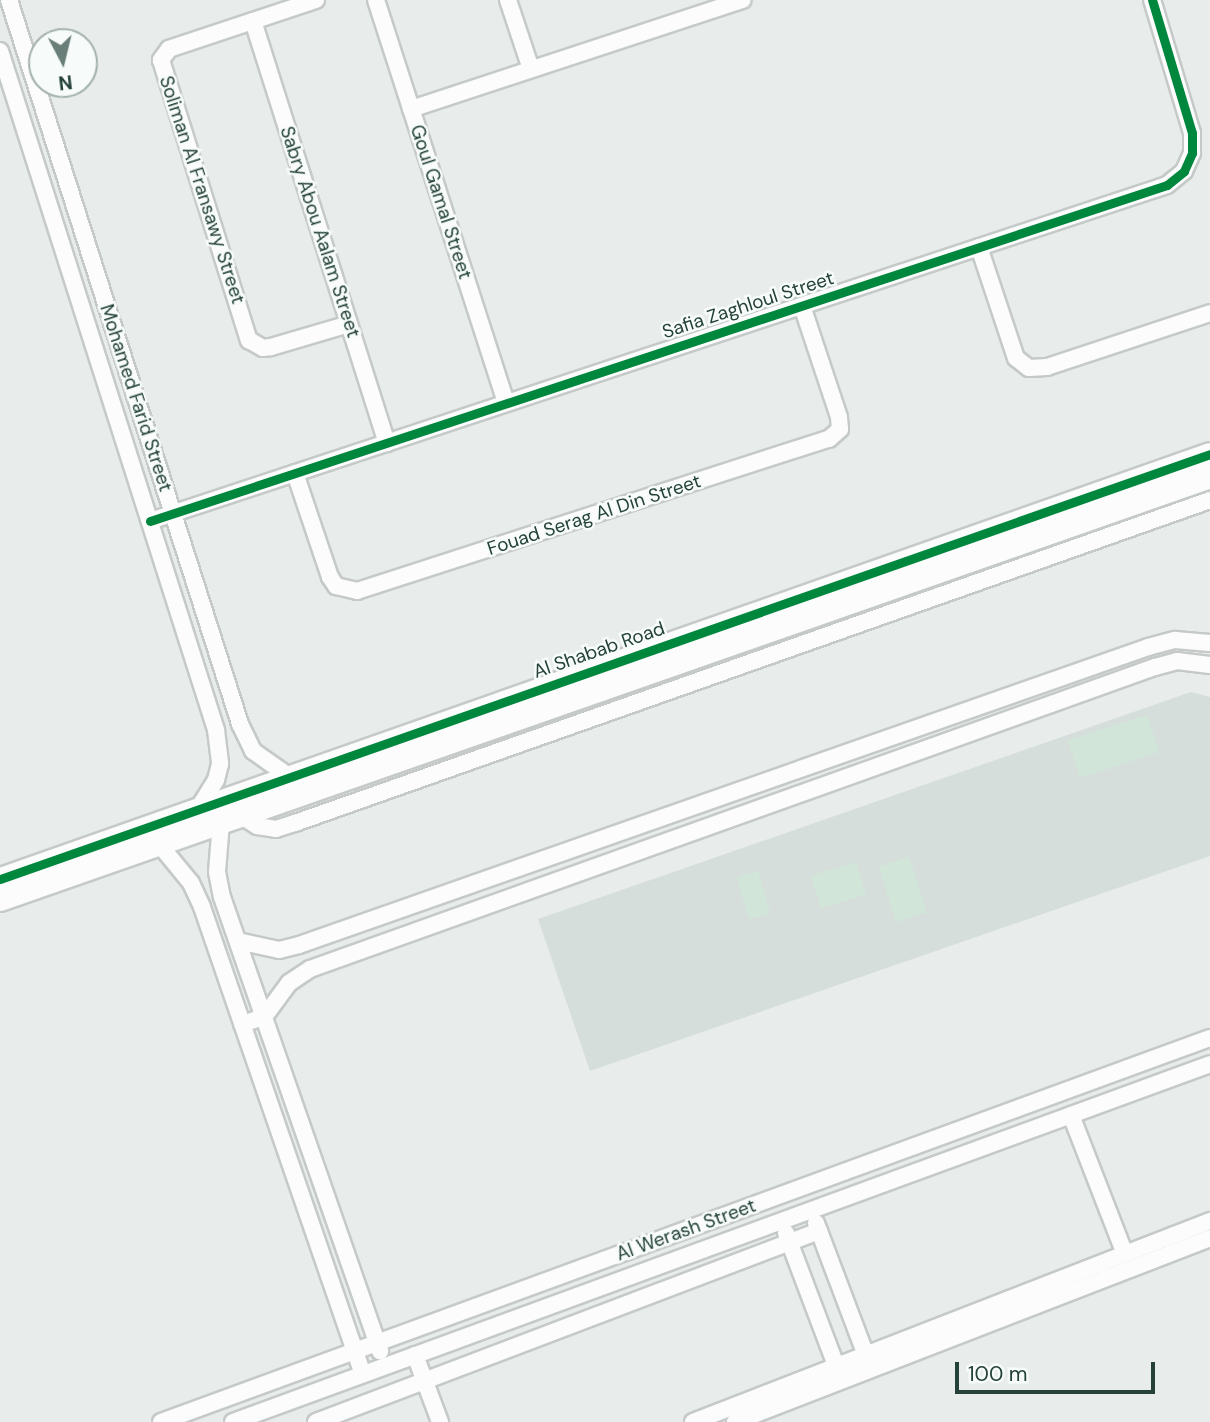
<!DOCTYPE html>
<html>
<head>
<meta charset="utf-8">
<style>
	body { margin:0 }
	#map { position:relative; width:1210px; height:1422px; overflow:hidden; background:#e8edeb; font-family:"DM Sans",sans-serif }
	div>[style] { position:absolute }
	.built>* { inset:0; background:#d6dedb }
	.green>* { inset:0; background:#d1e6d8; transform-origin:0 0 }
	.roads { filter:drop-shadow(2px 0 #c5cac8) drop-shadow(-2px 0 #c5cac8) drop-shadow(0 2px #c5cac8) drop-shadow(0 -2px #c5cac8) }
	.street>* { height:16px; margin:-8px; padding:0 8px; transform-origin:8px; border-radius:8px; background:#fcfcfc }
	.secondary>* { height:23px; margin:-11.5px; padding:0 11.5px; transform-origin:11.5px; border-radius:11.5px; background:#fcfcfc }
	.cycleway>* { height:9px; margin:-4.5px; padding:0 4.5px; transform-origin:4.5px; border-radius:4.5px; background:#00873e }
	span { translate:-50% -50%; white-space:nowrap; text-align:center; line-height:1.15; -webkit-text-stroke:5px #f7fbf9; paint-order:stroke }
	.street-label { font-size:19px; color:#24423a }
	.north { position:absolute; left:28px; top:28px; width:70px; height:70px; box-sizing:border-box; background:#f7fbf9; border:2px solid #a3b1ad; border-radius:50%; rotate:173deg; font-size:19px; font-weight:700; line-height:28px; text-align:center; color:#24423a }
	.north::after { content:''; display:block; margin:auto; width:24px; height:32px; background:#697e78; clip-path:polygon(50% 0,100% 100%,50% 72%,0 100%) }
	.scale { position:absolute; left:955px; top:1362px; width:200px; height:32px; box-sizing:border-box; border:4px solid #24423a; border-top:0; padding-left:9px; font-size:21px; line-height:24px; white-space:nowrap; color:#24423a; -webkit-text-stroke:5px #f7fbf9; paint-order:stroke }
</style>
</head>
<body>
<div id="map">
	<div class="built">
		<div style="clip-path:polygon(1191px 692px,1210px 697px,1210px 856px,590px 1071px,538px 919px)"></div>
	</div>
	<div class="green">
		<div style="left:1147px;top:715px;width:39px;height:83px;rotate:72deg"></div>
		<div style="left:909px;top:857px;width:58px;height:32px;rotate:72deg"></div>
		<div style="left:856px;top:862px;width:34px;height:47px;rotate:73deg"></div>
		<div style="left:758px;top:871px;width:44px;height:22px;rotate:74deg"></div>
	</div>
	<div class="roads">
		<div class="street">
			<div style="left:9px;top:0;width:760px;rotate:72.3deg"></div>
			<div style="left:240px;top:724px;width:30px;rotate:64deg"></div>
			<div style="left:253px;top:751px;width:45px;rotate:35.1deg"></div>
			<div style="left:316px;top:0;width:155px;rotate:161.6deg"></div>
			<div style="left:169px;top:49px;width:14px;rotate:126deg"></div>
			<div style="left:161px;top:60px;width:294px;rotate:72.6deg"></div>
			<div style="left:249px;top:340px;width:16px;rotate:30deg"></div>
			<div style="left:263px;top:348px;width:8px;rotate:-7deg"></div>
			<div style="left:271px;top:347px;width:81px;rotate:-16.4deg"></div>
			<div style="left:376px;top:0;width:423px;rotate:72.1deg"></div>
			<div style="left:508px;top:0;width:73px;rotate:71.6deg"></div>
			<div style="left:253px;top:21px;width:443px;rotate:72.4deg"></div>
			<div style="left:0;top:51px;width:713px;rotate:72.35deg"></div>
			<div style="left:216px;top:730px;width:34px;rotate:83deg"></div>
			<div style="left:220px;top:764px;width:16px;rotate:104deg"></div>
			<div style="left:216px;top:780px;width:34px;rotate:122deg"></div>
			<div style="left:411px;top:109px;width:349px;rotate:-18.2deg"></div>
			<div style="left:979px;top:247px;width:117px;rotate:71.6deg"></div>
			<div style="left:1016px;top:358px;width:16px;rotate:38deg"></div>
			<div style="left:1029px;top:368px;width:18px;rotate:-3deg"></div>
			<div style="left:1047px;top:367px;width:172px;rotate:-18.3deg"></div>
			<div style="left:295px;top:473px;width:110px;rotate:71.4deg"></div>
			<div style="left:330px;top:577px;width:11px;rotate:56deg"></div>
			<div style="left:336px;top:586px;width:22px;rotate:13deg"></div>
			<div style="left:357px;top:591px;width:496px;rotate:-17.9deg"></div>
			<div style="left:829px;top:439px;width:15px;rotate:-42deg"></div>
			<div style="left:840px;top:429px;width:12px;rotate:-95deg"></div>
			<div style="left:839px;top:417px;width:117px;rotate:-108.4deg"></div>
			<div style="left:150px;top:521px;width:1071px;rotate:-18.28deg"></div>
			<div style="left:1167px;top:185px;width:22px;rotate:-39deg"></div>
			<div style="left:1184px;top:171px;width:20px;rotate:-66deg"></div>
			<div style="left:1192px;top:153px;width:20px;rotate:-90deg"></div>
			<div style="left:1192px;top:133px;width:139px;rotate:-106.7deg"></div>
			<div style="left:240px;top:815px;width:20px;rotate:33deg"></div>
			<div style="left:257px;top:826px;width:19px;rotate:9deg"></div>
			<div style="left:276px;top:829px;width:20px;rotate:-18deg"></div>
			<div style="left:295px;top:823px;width:970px;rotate:-19.44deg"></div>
			<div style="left:221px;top:822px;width:50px;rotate:94.6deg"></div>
			<div style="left:217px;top:872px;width:25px;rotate:79deg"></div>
			<div style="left:222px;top:897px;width:481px;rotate:70.8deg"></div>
			<div style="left:159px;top:844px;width:50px;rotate:50.6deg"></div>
			<div style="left:191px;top:883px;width:26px;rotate:65deg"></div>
			<div style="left:202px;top:907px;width:494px;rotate:71deg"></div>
			<div style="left:238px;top:941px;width:42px;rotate:12.4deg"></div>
			<div style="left:279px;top:950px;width:21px;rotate:-14deg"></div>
			<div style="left:299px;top:945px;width:900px;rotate:-19.34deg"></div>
			<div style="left:1148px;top:647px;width:28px;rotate:-15deg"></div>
			<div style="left:1175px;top:640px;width:35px;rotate:5deg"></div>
			<div style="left:242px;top:1024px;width:23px;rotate:-18deg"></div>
			<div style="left:264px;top:1017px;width:42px;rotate:-53.7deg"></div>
			<div style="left:289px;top:983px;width:25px;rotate:-34deg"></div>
			<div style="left:310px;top:969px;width:897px;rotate:-19.67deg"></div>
			<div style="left:1155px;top:667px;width:23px;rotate:-15deg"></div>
			<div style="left:1177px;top:661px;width:33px;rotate:7deg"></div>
			<div style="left:1071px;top:1115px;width:149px;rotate:68.8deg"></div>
			<div style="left:816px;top:1223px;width:150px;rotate:69.3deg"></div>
			<div style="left:786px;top:1233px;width:150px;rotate:69.3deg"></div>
			<div style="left:415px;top:1355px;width:72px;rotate:69.5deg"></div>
			<div style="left:161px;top:1422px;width:1117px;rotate:-20.11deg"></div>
			<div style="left:233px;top:1422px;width:1041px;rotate:-20.12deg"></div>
			<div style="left:316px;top:1422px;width:538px;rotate:-20.79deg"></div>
			<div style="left:693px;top:1422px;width:555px;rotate:-21.25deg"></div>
			<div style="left:735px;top:1422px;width:509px;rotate:-21.17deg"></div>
		</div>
		<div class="secondary">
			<div style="left:0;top:879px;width:1282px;rotate:-19.35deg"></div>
			<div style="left:0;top:899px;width:1282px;rotate:-19.27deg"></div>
		</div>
	</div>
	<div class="cycleway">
		<div style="left:150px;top:521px;width:1071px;rotate:-18.28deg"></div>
		<div style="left:1167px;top:185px;width:22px;rotate:-39deg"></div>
		<div style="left:1184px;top:171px;width:20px;rotate:-66deg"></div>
		<div style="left:1192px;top:153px;width:20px;rotate:-90deg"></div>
		<div style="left:1192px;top:133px;width:139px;rotate:-106.7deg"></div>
		<div style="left:0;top:879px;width:1282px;rotate:-19.35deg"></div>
	</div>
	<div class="street-label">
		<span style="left:202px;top:190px;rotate:72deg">Soliman Al Fransawy Street</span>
		<span style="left:441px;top:202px;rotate:72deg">Goul Gamal Street</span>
		<span style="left:320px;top:232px;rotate:72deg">Sabry Abou Aalam Street</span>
		<span style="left:748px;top:305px;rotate:-18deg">Safia Zaghloul Street</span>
		<span style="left:136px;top:398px;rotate:72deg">Mohamed Farid Street</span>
		<span style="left:594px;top:515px;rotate:-18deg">Fouad Serag Al Din Street</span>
		<span style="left:599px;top:650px;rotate:-19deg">Al Shabab Road</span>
		<span style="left:686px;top:1230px;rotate:-20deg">Al Werash Street</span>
	</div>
	<div class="north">N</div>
	<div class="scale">100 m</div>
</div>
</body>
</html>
